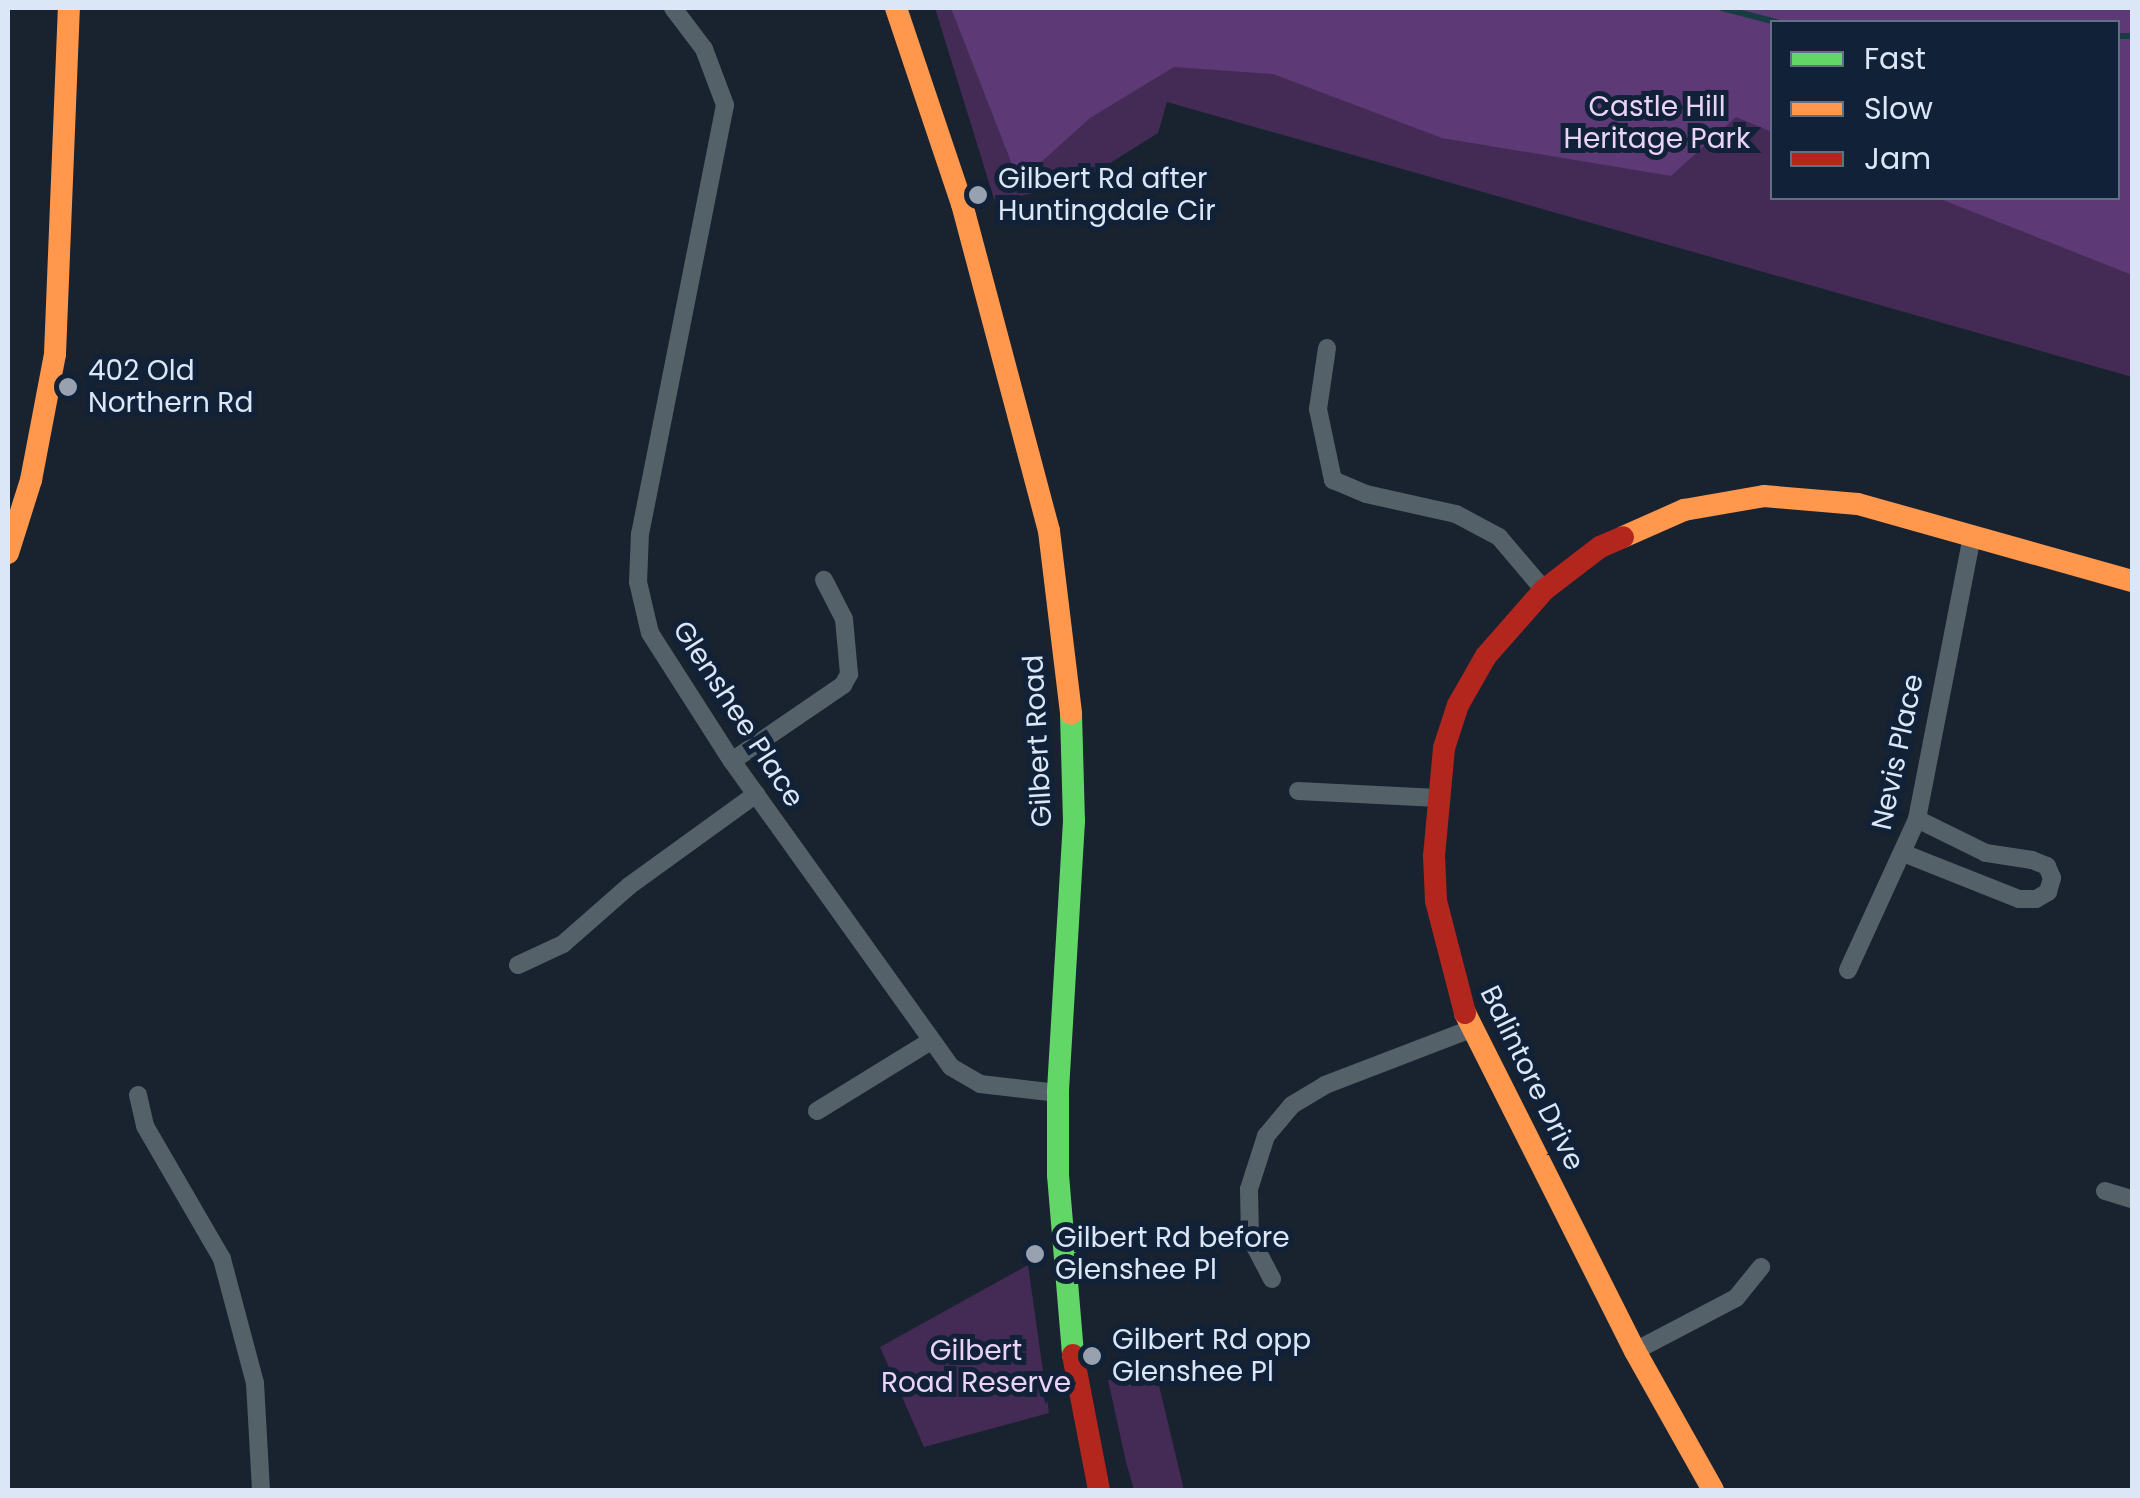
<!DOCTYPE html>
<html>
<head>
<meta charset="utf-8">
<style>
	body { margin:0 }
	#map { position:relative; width:2140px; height:1498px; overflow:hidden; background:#19222f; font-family:Poppins,sans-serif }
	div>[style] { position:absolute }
	.green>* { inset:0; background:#432b55 }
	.forest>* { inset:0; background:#5d3a76 }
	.stream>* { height:6px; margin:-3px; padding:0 3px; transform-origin:3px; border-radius:3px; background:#173d42 }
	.street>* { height:18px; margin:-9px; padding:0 9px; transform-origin:9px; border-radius:9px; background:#546169 }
	.fast>* { height:22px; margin:-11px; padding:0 11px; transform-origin:11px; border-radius:11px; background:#63d668 }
	.slow>* { height:22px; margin:-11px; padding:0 11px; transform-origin:11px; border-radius:11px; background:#ff974d }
	.jam>* { height:22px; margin:-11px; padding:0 11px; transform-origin:11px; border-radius:11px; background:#b3261e }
	.dots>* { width:28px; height:28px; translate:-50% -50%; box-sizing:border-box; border:5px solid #112137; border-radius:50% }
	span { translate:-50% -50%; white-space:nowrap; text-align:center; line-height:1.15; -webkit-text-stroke:10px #112137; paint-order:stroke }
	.park-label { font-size:28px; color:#ead2f9 }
	.poi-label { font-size:28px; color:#dbe6f6 }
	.left { translate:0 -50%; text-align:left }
	.street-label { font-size:28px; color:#dbe6f6 }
	.frame { position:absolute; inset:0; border:10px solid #dbe6f6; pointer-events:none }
	.legend { position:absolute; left:1770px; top:20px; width:350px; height:180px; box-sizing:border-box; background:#112137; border:2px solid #627083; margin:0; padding:12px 18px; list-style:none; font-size:30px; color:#dbe6f6 }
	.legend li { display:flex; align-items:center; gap:20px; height:50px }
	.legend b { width:50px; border:2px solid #627083 }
</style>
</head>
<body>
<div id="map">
	<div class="green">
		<div style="clip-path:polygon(evenodd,935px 8px,2132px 8px,2132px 377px,1167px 102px,1158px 133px,1080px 182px,995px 202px,935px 8px,1772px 22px,2118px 22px,2118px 198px,1772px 198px,1772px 22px)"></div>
		<div style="clip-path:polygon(1028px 1265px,1049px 1413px,924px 1447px,880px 1347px)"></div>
		<div style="clip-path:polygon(1157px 1377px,1184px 1490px,1134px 1490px,1126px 1462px,1108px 1380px)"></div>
	</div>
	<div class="forest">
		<div style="clip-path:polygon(951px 8px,2132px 8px,2132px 275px,1938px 198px,2118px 198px,2118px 22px,1772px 22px,1772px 132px,1736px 117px,1671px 176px,1442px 138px,1273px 74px,1174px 67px,1090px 118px,1019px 182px)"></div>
	</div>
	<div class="stream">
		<div style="left:1722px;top:8px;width:56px;rotate:14.5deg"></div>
		<div style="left:2118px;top:36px;width:14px"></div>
	</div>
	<div class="street">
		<div style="left:673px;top:8px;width:51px;rotate:52.9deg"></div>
		<div style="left:704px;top:49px;width:60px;rotate:69.4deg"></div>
		<div style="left:725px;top:105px;width:436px;rotate:101.2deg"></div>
		<div style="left:640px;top:533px;width:49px;rotate:92.3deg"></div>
		<div style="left:638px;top:582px;width:52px;rotate:76.8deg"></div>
		<div style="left:650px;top:633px;width:152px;rotate:57.4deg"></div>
		<div style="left:732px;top:761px;width:376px;rotate:54.4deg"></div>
		<div style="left:951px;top:1067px;width:34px;rotate:30deg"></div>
		<div style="left:980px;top:1084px;width:79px;rotate:6.6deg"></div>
		<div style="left:1327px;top:348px;width:62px;rotate:98.4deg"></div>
		<div style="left:1318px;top:409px;width:73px;rotate:78.1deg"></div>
		<div style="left:1333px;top:480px;width:36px;rotate:23deg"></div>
		<div style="left:1366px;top:494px;width:92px;rotate:12.5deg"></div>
		<div style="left:1456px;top:514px;width:49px;rotate:28.1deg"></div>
		<div style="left:1499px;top:537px;width:70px;rotate:49.7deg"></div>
		<div style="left:732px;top:761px;width:135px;rotate:-34.4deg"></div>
		<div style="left:843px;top:685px;width:13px;rotate:-61deg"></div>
		<div style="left:849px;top:674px;width:55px;rotate:-95.2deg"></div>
		<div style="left:844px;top:619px;width:44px;rotate:-117.1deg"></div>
		<div style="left:1298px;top:791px;width:140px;rotate:2.9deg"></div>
		<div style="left:1903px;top:853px;width:125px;rotate:21.6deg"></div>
		<div style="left:2019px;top:899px;width:17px"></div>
		<div style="left:2036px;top:899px;width:14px;rotate:-30deg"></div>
		<div style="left:2048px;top:892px;width:15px;rotate:-74deg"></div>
		<div style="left:2052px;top:878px;width:13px;rotate:-113deg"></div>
		<div style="left:2047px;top:866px;width:16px;rotate:-158deg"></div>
		<div style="left:2032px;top:860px;width:47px;rotate:-171.3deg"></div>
		<div style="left:1986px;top:853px;width:77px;rotate:-153.8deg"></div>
		<div style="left:518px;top:965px;width:50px;rotate:-25deg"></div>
		<div style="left:563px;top:944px;width:88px;rotate:-41.3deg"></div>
		<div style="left:629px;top:886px;width:157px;rotate:-35.9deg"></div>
		<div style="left:1848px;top:970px;width:166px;rotate:-65.4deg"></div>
		<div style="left:1917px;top:819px;width:288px;rotate:-79deg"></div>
		<div style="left:138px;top:1095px;width:32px;rotate:77deg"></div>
		<div style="left:145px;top:1126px;width:154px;rotate:59.9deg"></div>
		<div style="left:222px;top:1259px;width:128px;rotate:75.1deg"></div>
		<div style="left:255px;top:1383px;width:107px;rotate:86.8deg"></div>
		<div style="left:817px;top:1111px;width:134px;rotate:-31.6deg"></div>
		<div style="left:2105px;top:1191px;width:28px;rotate:17deg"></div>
		<div style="left:1272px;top:1279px;width:47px;rotate:-117.6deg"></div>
		<div style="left:1250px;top:1237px;width:48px;rotate:-91.2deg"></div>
		<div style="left:1249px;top:1189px;width:56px;rotate:-72.2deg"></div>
		<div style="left:1266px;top:1136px;width:40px;rotate:-50deg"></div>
		<div style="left:1292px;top:1105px;width:39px;rotate:-31deg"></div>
		<div style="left:1325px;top:1085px;width:156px;rotate:-21deg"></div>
		<div style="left:1635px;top:1351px;width:114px;rotate:-27.7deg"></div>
		<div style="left:1736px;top:1298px;width:40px;rotate:-51deg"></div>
	</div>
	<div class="fast">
		<div style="left:1071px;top:714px;width:107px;rotate:88.4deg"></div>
		<div style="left:1074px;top:821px;width:272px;rotate:93.4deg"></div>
		<div style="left:1058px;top:1093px;width:82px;rotate:90deg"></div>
		<div style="left:1058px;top:1175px;width:181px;rotate:85.2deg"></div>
	</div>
	<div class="slow">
		<div style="left:896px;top:8px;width:207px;rotate:71.4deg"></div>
		<div style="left:962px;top:204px;width:338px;rotate:75.1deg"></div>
		<div style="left:1049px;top:531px;width:184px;rotate:83.1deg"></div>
		<div style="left:1623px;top:537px;width:67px;rotate:-23.9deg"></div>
		<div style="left:1684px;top:510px;width:81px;rotate:-9.9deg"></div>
		<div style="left:1764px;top:496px;width:94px;rotate:4.9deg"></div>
		<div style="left:1858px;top:504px;width:285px;rotate:15.7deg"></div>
		<div style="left:8px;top:553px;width:77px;rotate:-72.5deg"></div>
		<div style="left:31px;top:480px;width:128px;rotate:-79.2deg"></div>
		<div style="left:55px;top:354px;width:346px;rotate:-87.7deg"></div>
		<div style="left:1465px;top:1013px;width:378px;rotate:63.3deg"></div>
		<div style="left:1635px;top:1351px;width:159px;rotate:60.7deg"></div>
	</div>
	<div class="jam">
		<div style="left:1465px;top:1013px;width:116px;rotate:-104.5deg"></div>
		<div style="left:1436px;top:901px;width:45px;rotate:-92.5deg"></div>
		<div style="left:1434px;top:856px;width:108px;rotate:-84.7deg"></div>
		<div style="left:1444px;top:748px;width:45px;rotate:-72deg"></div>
		<div style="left:1458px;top:705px;width:56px;rotate:-60.3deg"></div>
		<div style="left:1486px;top:656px;width:88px;rotate:-48.7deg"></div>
		<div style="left:1544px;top:590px;width:71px;rotate:-37.5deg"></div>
		<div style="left:1600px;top:547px;width:25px;rotate:-23deg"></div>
		<div style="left:1073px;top:1355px;width:137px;rotate:79.1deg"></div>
	</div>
	<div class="dots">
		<div style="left:978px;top:195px;background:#97a1b0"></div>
		<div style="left:68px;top:387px;background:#97a1b0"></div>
		<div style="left:1035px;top:1254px;background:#97a1b0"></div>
		<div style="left:1092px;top:1356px;background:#97a1b0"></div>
	</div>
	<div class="park-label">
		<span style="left:1657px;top:123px">Castle Hill<br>Heritage Park</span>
		<span style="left:976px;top:1367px">Gilbert<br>Road Reserve</span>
	</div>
	<div class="poi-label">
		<span class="left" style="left:998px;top:195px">Gilbert Rd after<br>Huntingdale Cir</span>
		<span class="left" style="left:88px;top:387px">402 Old<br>Northern Rd</span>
		<span class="left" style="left:1055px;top:1254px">Gilbert Rd before<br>Glenshee Pl</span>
		<span class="left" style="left:1112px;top:1356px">Gilbert Rd opp<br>Glenshee Pl</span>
	</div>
	<div class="street-label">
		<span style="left:738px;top:714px;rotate:57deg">Glenshee Place</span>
		<span style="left:1038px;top:741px;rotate:-93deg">Gilbert Road</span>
		<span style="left:1898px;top:752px;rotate:-78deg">Nevis Place</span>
		<span style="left:1532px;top:1078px;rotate:64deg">Balintore Drive</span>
	</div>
	<div class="frame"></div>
	<ul class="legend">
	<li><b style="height:12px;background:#63d668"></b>Fast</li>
	<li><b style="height:12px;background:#ff974d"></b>Slow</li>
	<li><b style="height:12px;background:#b3261e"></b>Jam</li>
	</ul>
</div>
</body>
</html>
